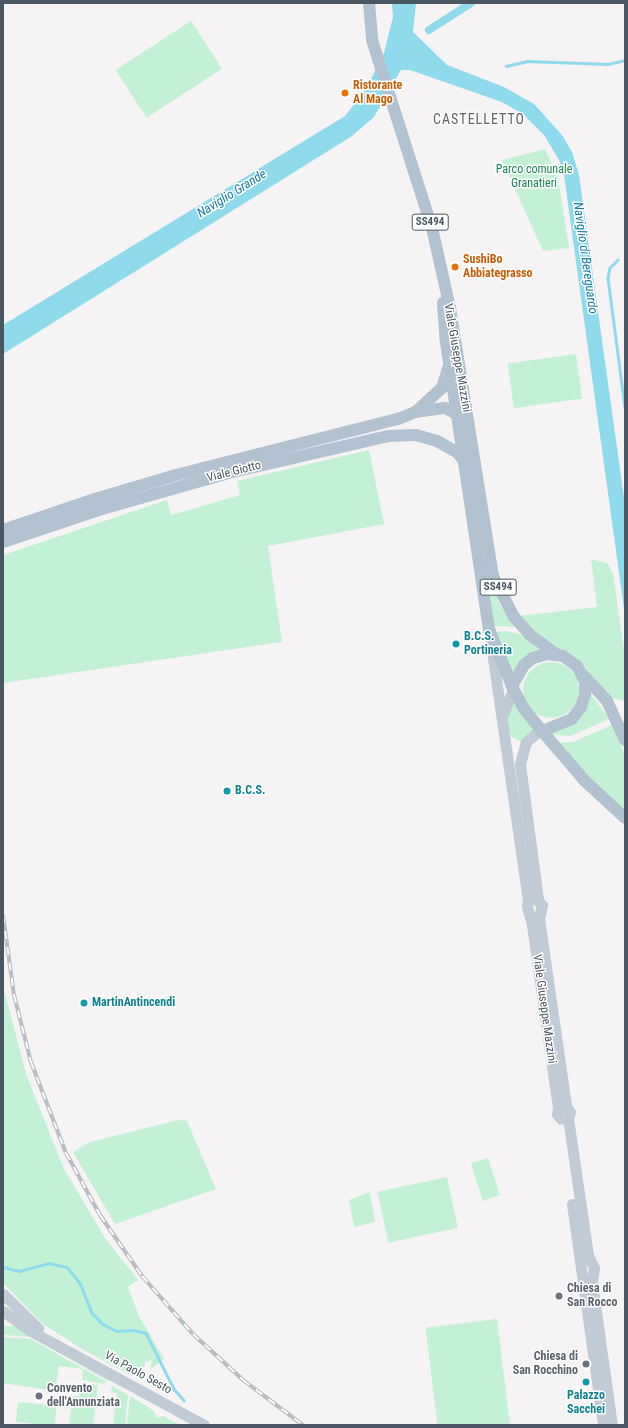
<!DOCTYPE html>
<html>
<head>
<meta charset="utf-8">
<style>
	body { margin:0 }
	#map { position:relative; width:628px; height:1428px; overflow:hidden; background:#f5f3f3; font-family:"Roboto Condensed",sans-serif }
	div>[style] { position:absolute }
	.green>* { inset:0; background:#c3f1d5; transform-origin:0 0 }
	.round { border-radius:50% }
	.water>* { inset:0; background:#90daee }
	.stream>* { height:2.5px; margin:-1.25px; padding:0 1.25px; transform-origin:1.25px; border-radius:1.25px; background:#90daee }
	.canal>* { height:8px; margin:-4px; padding:0 4px; transform-origin:4px; border-radius:4px; background:#90daee }
	.secondary>* { height:11px; margin:-5.5px; padding:0 5.5px; transform-origin:5.5px; border-radius:5.5px; background:#c1cbd6 }
	.primary>* { height:12px; margin:-6px; padding:0 6px; transform-origin:6px; border-radius:6px; background:#b3c2d1 }
	.rail>* { height:4px; margin-top:-2px; transform-origin:0; background:repeating-linear-gradient(90deg,#fff 0 8px,#b5b8bd 0 16px); box-sizing:border-box; border-block:1px solid #b5b8bd }
	.dots>* { width:11px; height:11px; translate:-50% -50%; box-sizing:border-box; border:2px solid #fff; border-radius:50% }
	span { translate:-50% -50%; white-space:nowrap; text-align:center; line-height:1.15; -webkit-text-stroke:3px #fff; paint-order:stroke }
	.shield-label span { padding:1px 3px; background:#fff; border:1px solid; border-radius:3px; -webkit-text-stroke-width:0 }
	.shield-label { font-size:11px; color:#4a5661; font-weight:700 }
	.food-label { font-size:12px; color:#c56008; font-weight:700 }
	.left { translate:0 -50%; text-align:left }
	.park-label { font-size:12px; color:#17864f }
	.street-label { font-size:12px; color:#4a5661 }
	.culture-label { font-size:12px; color:#0d838f; font-weight:700 }
	.worship-label { font-size:12px; color:#5b616d; font-weight:700 }
	.right { translate:-100% -50%; text-align:right }
	.water-label { font-size:13px; color:#0c7c9b; font-style:italic }
	.quarter-label { font-size:14px; color:#5f6368; letter-spacing:1px }
	.frame { position:absolute; inset:0; border:4px solid #4a5661; pointer-events:none }
</style>
</head>
<body>
<div id="map">
	<div class="green">
		<div style="left:191px;top:21px;width:57px;height:90px;rotate:57deg"></div>
		<div style="clip-path:polygon(545px 149px,558px 177px,569px 248px,543px 251px,502px 160px)"></div>
		<div style="left:576px;top:354px;width:45px;height:69px;rotate:82deg"></div>
		<div style="clip-path:polygon(369px 450px,384px 524px,268px 546px,282px 642px,3px 683px,3px 555px,167px 500px,171px 515px,240px 495px,237px 481px)"></div>
		<div style="clip-path:polygon(591px 559px,607px 563px,613px 573px,625px 658px,625px 701px,614px 699px,607px 694px,547px 645px,519px 616px,597px 607px)"></div>
		<div style="clip-path:polygon(486px 574px,500px 605px,514px 625px,513px 627px,493px 626px)"></div>
		<div style="clip-path:polygon(506px 631px,523px 635px,541px 652px,511px 675px,496px 632px)"></div>
		<div class="round" style="left:523px;top:662px;width:56px;height:56px"></div>
		<div style="clip-path:polygon(588px 690px,609px 719px,570px 736px,554px 735px,551px 732px,568px 725px)"></div>
		<div style="clip-path:polygon(511px 697px,535px 729px,521px 742px,509px 735px,507px 718px)"></div>
		<div style="clip-path:polygon(612px 725px,625px 755px,625px 814px,557px 743px,573px 742px)"></div>
		<div style="clip-path:polygon(3px 986px,26px 1074px,64px 1169px,105px 1238px,138px 1280px,128px 1287px,139px 1316px,164px 1359px,150px 1370px,152px 1360px,145px 1362px,143px 1371px,133px 1376px,82px 1349px,43px 1324px,3px 1283px)"></div>
		<div style="clip-path:polygon(178px 1120px,187px 1121px,216px 1189px,115px 1224px,73px 1152px,90px 1142px)"></div>
		<div style="left:488px;top:1158px;width:39px;height:18px;rotate:72deg"></div>
		<div style="left:447px;top:1177px;width:52px;height:71px;rotate:78deg"></div>
		<div style="clip-path:polygon(370px 1192px,375px 1222px,354px 1227px,349px 1200px)"></div>
		<div style="left:497px;top:1319px;width:107px;height:72px;rotate:83deg"></div>
		<div style="clip-path:polygon(3px 1326px,15px 1326px,109px 1378px,108px 1381px,32px 1337px,3px 1335px)"></div>
		<div style="clip-path:polygon(3px 1337px,31px 1339px,105px 1381px,105px 1384px,82px 1380px,83px 1369px,59px 1366px,55px 1391px,3px 1383px)"></div>
		<div style="clip-path:polygon(82px 1383px,98px 1385px,93px 1425px,69px 1425px,73px 1396px,79px 1396px)"></div>
		<div style="clip-path:polygon(112px 1386px,128px 1395px,125px 1425px,113px 1425px,117px 1393px,111px 1392px)"></div>
		<div style="clip-path:polygon(130px 1396px,154px 1411px,157px 1418px,163px 1416px,180px 1425px,127px 1425px)"></div>
		<div style="left:18px;top:1402px;width:39px;height:20px;rotate:6deg"></div>
	</div>
	<div class="water">
		<div style="clip-path:polygon(392px 3px,416px 3px,413px 32px,447px 65px,504px 87px,534px 104px,562px 135px,572px 152px,579px 175px,625px 505px,625px 616px,564px 175px,559px 160px,544px 135px,523px 114px,502px 102px,410px 70px,401px 70px,374px 117px,352px 136px,3px 354px,3px 325px,345px 116px,366px 89px,384px 53px,393px 17px)"></div>
	</div>
	<div class="stream">
		<div style="left:506px;top:66px;width:22px;rotate:-13deg"></div>
		<div style="left:527px;top:61px;width:81px;rotate:2.1deg"></div>
		<div style="left:608px;top:64px;width:17px;rotate:-13deg"></div>
		<div style="left:618px;top:260px;width:11px;rotate:135deg"></div>
		<div style="left:610px;top:268px;width:10px;rotate:101deg"></div>
		<div style="left:608px;top:278px;width:131px;rotate:82.5deg"></div>
		<div style="left:3px;top:1267px;width:16px;rotate:14deg"></div>
		<div style="left:19px;top:1271px;width:31px;rotate:-15deg"></div>
		<div style="left:49px;top:1263px;width:18px;rotate:13deg"></div>
		<div style="left:67px;top:1267px;width:21px;rotate:51deg"></div>
		<div style="left:80px;top:1283px;width:32px;rotate:68deg"></div>
		<div style="left:92px;top:1313px;width:16px;rotate:45deg"></div>
		<div style="left:103px;top:1324px;width:16px;rotate:27deg"></div>
		<div style="left:117px;top:1331px;width:15px;rotate:-4deg"></div>
		<div style="left:132px;top:1330px;width:14px;rotate:12deg"></div>
		<div style="left:146px;top:1333px;width:63px;rotate:63.4deg"></div>
		<div style="left:174px;top:1389px;width:15px;rotate:48deg"></div>
	</div>
	<div class="canal">
		<div style="left:429px;top:30px;width:50px;rotate:-32.7deg"></div>
	</div>
	<div class="secondary">
		<div style="left:490px;top:637px;width:267px;rotate:81.8deg"></div>
		<div style="left:528px;top:901px;width:5px;rotate:101deg"></div>
		<div style="left:527px;top:906px;width:20px;rotate:75deg"></div>
		<div style="left:532px;top:925px;width:185px;rotate:81.9deg"></div>
		<div style="left:558px;top:1108px;width:6px;rotate:99deg"></div>
		<div style="left:557px;top:1114px;width:6px;rotate:51deg"></div>
		<div style="left:503px;top:715px;width:28px;rotate:-69deg"></div>
		<div style="left:538px;top:899px;width:136px;rotate:-97.6deg"></div>
		<div style="left:520px;top:764px;width:23px;rotate:-75deg"></div>
		<div style="left:526px;top:742px;width:18px;rotate:-41deg"></div>
		<div style="left:528px;top:901px;width:8px;rotate:-23deg"></div>
		<div style="left:535px;top:898px;width:10px;rotate:45deg"></div>
		<div style="left:542px;top:905px;width:13px;rotate:103deg"></div>
		<div style="left:539px;top:918px;width:190px;rotate:81.8deg"></div>
		<div style="left:566px;top:1106px;width:7px;rotate:56deg"></div>
		<div style="left:570px;top:1112px;width:6px;rotate:108deg"></div>
		<div style="left:568px;top:1118px;width:138px;rotate:81.7deg"></div>
		<div style="left:588px;top:1255px;width:14px;rotate:65deg"></div>
		<div style="left:594px;top:1268px;width:15px;rotate:98deg"></div>
		<div style="left:592px;top:1283px;width:143px;rotate:82deg"></div>
		<div style="left:572px;top:1204px;width:223px;rotate:82deg"></div>
		<div style="left:3px;top:1294px;width:49px;rotate:44.2deg"></div>
		<div style="left:3px;top:1311px;width:32px;rotate:36deg"></div>
		<div style="left:29px;top:1330px;width:199px;rotate:28.5deg"></div>
	</div>
	<div class="primary">
		<div style="left:369px;top:3px;width:37px;rotate:85deg"></div>
		<div style="left:372px;top:40px;width:197px;rotate:72.3deg"></div>
		<div style="left:432px;top:228px;width:82px;rotate:77.3deg"></div>
		<div style="left:450px;top:308px;width:271px;rotate:80.9deg"></div>
		<div style="left:493px;top:576px;width:46px;rotate:62.9deg"></div>
		<div style="left:514px;top:617px;width:24px;rotate:48deg"></div>
		<div style="left:530px;top:635px;width:32px;rotate:36deg"></div>
		<div style="left:443px;top:303px;width:39px;rotate:86deg"></div>
		<div style="left:446px;top:342px;width:290px;rotate:81.5deg"></div>
		<div style="left:489px;top:629px;width:61px;rotate:68deg"></div>
		<div style="left:418px;top:410px;width:33px;rotate:-43deg"></div>
		<div style="left:442px;top:388px;width:21px;rotate:-73deg"></div>
		<div style="left:3px;top:530px;width:97px;rotate:-18.6deg"></div>
		<div style="left:95px;top:499px;width:80px;rotate:-16.6deg"></div>
		<div style="left:172px;top:476px;width:233px;rotate:-14.2deg"></div>
		<div style="left:398px;top:419px;width:18px;rotate:-22deg"></div>
		<div style="left:415px;top:412px;width:30px;rotate:-8deg"></div>
		<div style="left:445px;top:408px;width:18px;rotate:27deg"></div>
		<div style="left:461px;top:416px;width:10px;rotate:45deg"></div>
		<div style="left:3px;top:542px;width:104px;rotate:-18.4deg"></div>
		<div style="left:102px;top:509px;width:131px;rotate:-15.9deg"></div>
		<div style="left:228px;top:473px;width:164px;rotate:-13deg"></div>
		<div style="left:388px;top:436px;width:28px;rotate:-2deg"></div>
		<div style="left:416px;top:435px;width:22px;rotate:16deg"></div>
		<div style="left:437px;top:441px;width:23px;rotate:29deg"></div>
		<div style="left:457px;top:452px;width:11px;rotate:52deg"></div>
		<div style="left:547px;top:654px;width:16px;rotate:7deg"></div>
		<div style="left:563px;top:656px;width:17px;rotate:36deg"></div>
		<div style="left:577px;top:666px;width:18px;rotate:63deg"></div>
		<div style="left:585px;top:682px;width:12px;rotate:90deg"></div>
		<div style="left:585px;top:694px;width:14px;rotate:107deg"></div>
		<div style="left:581px;top:707px;width:15px;rotate:127deg"></div>
		<div style="left:572px;top:719px;width:32px;rotate:158deg"></div>
		<div style="left:542px;top:731px;width:28px;rotate:-129deg"></div>
		<div style="left:524px;top:709px;width:26px;rotate:-118deg"></div>
		<div style="left:512px;top:686px;width:24px;rotate:-60deg"></div>
		<div style="left:524px;top:665px;width:11px;rotate:-38deg"></div>
		<div style="left:533px;top:658px;width:15px;rotate:-16deg"></div>
		<div style="left:583px;top:675px;width:35px;rotate:47deg"></div>
		<div style="left:607px;top:701px;width:43px;rotate:65.2deg"></div>
		<div style="left:542px;top:731px;width:66px;rotate:49.3deg"></div>
		<div style="left:585px;top:781px;width:54px;rotate:42.8deg"></div>
	</div>
	<div class="rail">
		<div style="left:3px;top:915px;width:81px;rotate:82.2deg"></div>
		<div style="left:14px;top:995px;width:69px;rotate:75.8deg"></div>
		<div style="left:31px;top:1062px;width:97px;rotate:69deg"></div>
		<div style="left:66px;top:1153px;width:71px;rotate:61.3deg"></div>
		<div style="left:100px;top:1215px;width:74px;rotate:55.5deg"></div>
		<div style="left:142px;top:1276px;width:77px;rotate:48.7deg"></div>
		<div style="left:193px;top:1334px;width:68px;rotate:42.6deg"></div>
		<div style="left:243px;top:1380px;width:75px;rotate:36.9deg"></div>
	</div>
	<div class="dots">
		<div style="left:345px;top:93px;background:#e8710a"></div>
		<div style="left:455px;top:267px;background:#e8710a"></div>
		<div style="left:456px;top:644px;background:#0f9aa8"></div>
		<div style="left:227px;top:791px;background:#0f9aa8"></div>
		<div style="left:84px;top:1003px;background:#0f9aa8"></div>
		<div style="left:559px;top:1296px;background:#6b7280"></div>
		<div style="left:586px;top:1364px;background:#6b7280"></div>
		<div style="left:586px;top:1382px;background:#0f9aa8"></div>
		<div style="left:39px;top:1396px;background:#6b7280"></div>
	</div>
	<div class="shield-label">
		<span style="left:430px;top:222px">SS494</span>
		<span style="left:498px;top:587px">SS494</span>
	</div>
	<div class="food-label">
		<span class="left" style="left:353px;top:93px">Ristorante<br>Al Mago</span>
		<span class="left" style="left:463px;top:267px">SushiBo<br>Abbiategrasso</span>
	</div>
	<div class="park-label">
		<span style="left:534px;top:177px">Parco comunale<br>Granatieri</span>
	</div>
	<div class="street-label">
		<span style="left:457px;top:358px;rotate:80deg">Viale Giuseppe Mazzini</span>
		<span style="left:234px;top:472px;rotate:-14deg">Viale Giotto</span>
		<span style="left:544px;top:1009px;rotate:82deg">Viale Giuseppe Mazzini</span>
		<span style="left:138px;top:1373px;rotate:29deg">Via Paolo Sesto</span>
	</div>
	<div class="culture-label">
		<span class="left" style="left:464px;top:644px">B.C.S.<br>Portineria</span>
		<span class="left" style="left:235px;top:791px">B.C.S.</span>
		<span class="left" style="left:92px;top:1003px">MartinAntincendi</span>
		<span style="left:586px;top:1403px">Palazzo<br>Sacchei</span>
	</div>
	<div class="worship-label">
		<span class="left" style="left:567px;top:1296px">Chiesa di<br>San Rocco</span>
		<span class="right" style="left:578px;top:1364px">Chiesa di<br>San Rocchino</span>
		<span class="left" style="left:47px;top:1396px">Convento<br>dell'Annunziata</span>
	</div>
	<div class="water-label">
		<span style="left:232px;top:194px;rotate:-32deg">Naviglio Grande</span>
		<span style="left:585px;top:258px;rotate:82deg">Naviglio di Bereguardo</span>
	</div>
	<div class="quarter-label">
		<span style="left:479px;top:119px">CASTELLETTO</span>
	</div>
	<div class="frame"></div>
</div>
</body>
</html>
